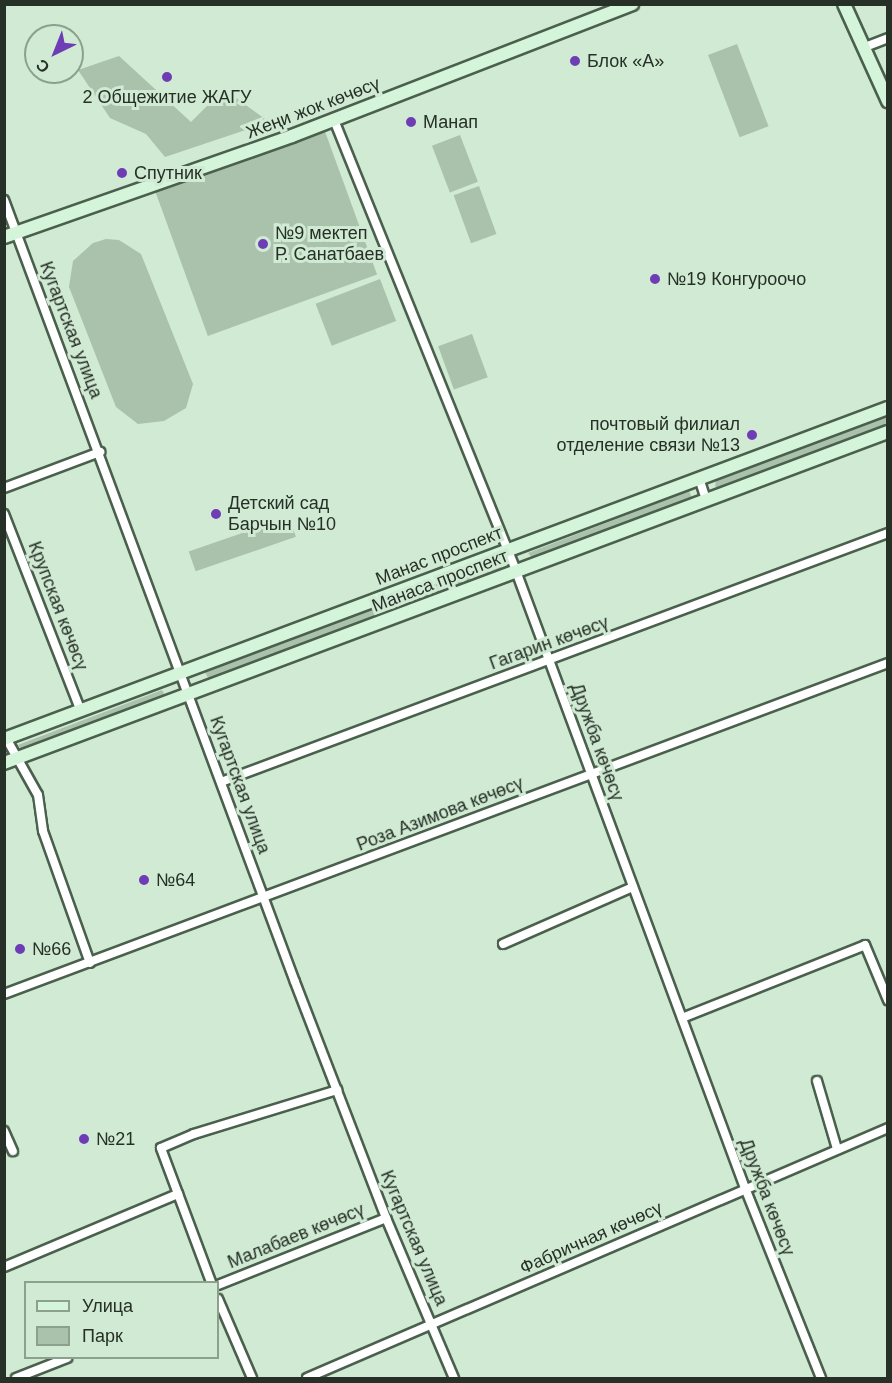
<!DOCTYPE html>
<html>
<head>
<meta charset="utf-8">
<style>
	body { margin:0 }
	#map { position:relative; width:892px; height:1383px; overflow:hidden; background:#d0ead3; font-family:Helvetica,sans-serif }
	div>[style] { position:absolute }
	.green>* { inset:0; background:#aac1ac; transform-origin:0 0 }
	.roads { filter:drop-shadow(2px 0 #4a604d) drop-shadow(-2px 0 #4a604d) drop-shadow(0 2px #4a604d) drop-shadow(0 -2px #4a604d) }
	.street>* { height:8px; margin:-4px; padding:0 4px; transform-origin:4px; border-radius:4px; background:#fff }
	.secondary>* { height:12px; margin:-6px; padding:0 6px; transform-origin:6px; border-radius:6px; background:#d5f5db }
	.dots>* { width:16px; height:16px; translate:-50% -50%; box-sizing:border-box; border:3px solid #d0ead3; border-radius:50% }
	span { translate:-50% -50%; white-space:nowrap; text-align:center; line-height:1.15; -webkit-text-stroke:6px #d0ead3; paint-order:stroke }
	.poi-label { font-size:18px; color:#263027 }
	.left { translate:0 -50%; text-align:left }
	.right { translate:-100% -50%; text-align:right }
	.street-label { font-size:18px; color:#263027 }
	.frame { position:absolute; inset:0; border:6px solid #263027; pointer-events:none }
	.legend { position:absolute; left:24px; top:1281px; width:195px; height:78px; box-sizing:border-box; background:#d0ead3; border:2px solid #8ca08e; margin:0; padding:8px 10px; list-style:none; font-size:18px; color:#263027 }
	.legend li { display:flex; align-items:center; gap:12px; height:30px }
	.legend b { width:30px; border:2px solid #8ca08e }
	.north { position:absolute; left:24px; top:24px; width:60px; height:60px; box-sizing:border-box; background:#d0ead3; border:2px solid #8ca08e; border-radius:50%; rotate:223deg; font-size:16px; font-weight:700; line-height:24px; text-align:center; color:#263027 }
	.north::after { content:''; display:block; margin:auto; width:21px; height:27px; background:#6e3db5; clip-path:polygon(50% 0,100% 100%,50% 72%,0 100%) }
</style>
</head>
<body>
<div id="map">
	<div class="green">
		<div style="left:737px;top:44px;width:88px;height:31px;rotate:69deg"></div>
		<div style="clip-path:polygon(119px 56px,191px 122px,224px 89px,269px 122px,165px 157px,146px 134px,110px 118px,78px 70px)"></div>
		<div style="left:323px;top:126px;width:158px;height:180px;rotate:70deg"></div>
		<div style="left:460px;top:135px;width:50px;height:30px;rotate:69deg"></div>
		<div style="left:479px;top:186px;width:51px;height:27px;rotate:70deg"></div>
		<div style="clip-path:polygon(106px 239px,119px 240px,141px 254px,193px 384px,186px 408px,164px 421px,138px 424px,116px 407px,69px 287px,73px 261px,93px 243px)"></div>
		<div style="left:380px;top:279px;width:45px;height:69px;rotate:69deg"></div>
		<div style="left:472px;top:334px;width:46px;height:36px;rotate:70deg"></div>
		<div style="clip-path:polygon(887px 416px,887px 426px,720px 489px,715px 486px,716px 480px)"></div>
		<div style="clip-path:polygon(689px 491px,693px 500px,533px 559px,528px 553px)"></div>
		<div style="left:289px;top:517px;width:21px;height:106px;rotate:71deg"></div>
		<div style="clip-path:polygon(496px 562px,502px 565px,500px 571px,210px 680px,207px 676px,205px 672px)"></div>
		<div style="clip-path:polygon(162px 690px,166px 697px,22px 750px,18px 745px)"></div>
	</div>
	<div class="roads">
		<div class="street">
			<div style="left:865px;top:47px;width:25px;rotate:-21deg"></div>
			<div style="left:334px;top:120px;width:486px;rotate:68deg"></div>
			<div style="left:516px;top:571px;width:658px;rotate:69.64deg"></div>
			<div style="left:745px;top:1188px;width:205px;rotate:68.2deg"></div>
			<div style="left:4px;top:200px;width:834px;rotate:69.59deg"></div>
			<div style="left:295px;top:982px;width:253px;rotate:68.9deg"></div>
			<div style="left:386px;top:1218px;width:174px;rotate:67deg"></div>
			<div style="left:699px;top:478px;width:23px;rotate:72deg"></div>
			<div style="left:4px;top:488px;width:103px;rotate:-20.6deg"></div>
			<div style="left:4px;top:514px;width:212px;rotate:68.7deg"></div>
			<div style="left:6px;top:738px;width:65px;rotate:60.7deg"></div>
			<div style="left:38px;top:795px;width:36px;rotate:82deg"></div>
			<div style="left:43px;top:831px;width:140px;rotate:70.4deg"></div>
			<div style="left:221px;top:782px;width:712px;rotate:-20.47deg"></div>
			<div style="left:503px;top:944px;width:142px;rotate:-23.7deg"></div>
			<div style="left:4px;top:994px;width:944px;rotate:-20.53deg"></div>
			<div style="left:682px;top:1018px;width:197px;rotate:-21.7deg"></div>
			<div style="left:865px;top:945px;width:60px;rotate:67.3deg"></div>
			<div style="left:817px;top:1081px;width:71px;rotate:73.6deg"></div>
			<div style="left:4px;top:1131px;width:22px;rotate:66deg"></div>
			<div style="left:4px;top:1267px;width:189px;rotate:-22.8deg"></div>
			<div style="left:211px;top:1282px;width:143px;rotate:-110.5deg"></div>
			<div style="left:161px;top:1148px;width:36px;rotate:-23deg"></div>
			<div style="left:194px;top:1134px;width:150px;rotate:-17.1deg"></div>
			<div style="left:218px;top:1285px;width:181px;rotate:-21.7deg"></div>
			<div style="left:218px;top:1299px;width:86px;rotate:66.7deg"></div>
			<div style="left:16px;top:1378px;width:55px;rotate:-21.4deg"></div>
			<div style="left:307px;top:1378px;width:633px;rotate:-23.28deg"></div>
		</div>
		<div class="secondary">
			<div style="left:844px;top:4px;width:107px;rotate:65.6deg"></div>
			<div style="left:4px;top:237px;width:305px;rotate:-19.3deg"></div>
			<div style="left:292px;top:136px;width:365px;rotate:-21.2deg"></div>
			<div style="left:4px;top:739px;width:944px;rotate:-20.53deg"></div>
			<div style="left:4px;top:763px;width:944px;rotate:-20.53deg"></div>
		</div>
	</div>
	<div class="dots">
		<div style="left:575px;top:61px;background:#6e3db5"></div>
		<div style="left:167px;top:77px;background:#6e3db5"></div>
		<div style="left:411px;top:122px;background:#6e3db5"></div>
		<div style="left:122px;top:173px;background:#6e3db5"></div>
		<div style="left:263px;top:244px;background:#6e3db5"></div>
		<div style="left:655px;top:279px;background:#6e3db5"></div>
		<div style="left:752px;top:435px;background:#6e3db5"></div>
		<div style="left:216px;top:514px;background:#6e3db5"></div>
		<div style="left:144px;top:880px;background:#6e3db5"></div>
		<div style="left:20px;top:949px;background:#6e3db5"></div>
		<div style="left:84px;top:1139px;background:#6e3db5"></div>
	</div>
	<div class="poi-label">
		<span class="left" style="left:587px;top:61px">Блок «А»</span>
		<span style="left:167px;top:97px">2 Общежитие ЖАГУ</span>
		<span class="left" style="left:423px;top:122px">Манап</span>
		<span class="left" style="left:134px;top:173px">Спутник</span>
		<span class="left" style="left:275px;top:244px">№9 мектеп<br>Р. Санатбаев</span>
		<span class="left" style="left:667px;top:279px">№19 Конгуроочо</span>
		<span class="right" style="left:740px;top:435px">почтовый филиал<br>отделение связи №13</span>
		<span class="left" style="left:228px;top:514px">Детский сад<br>Барчын №10</span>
		<span class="left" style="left:156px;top:880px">№64</span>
		<span class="left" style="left:32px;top:949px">№66</span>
		<span class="left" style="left:96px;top:1139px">№21</span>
	</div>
	<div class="street-label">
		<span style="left:313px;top:108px;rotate:-21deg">Жеңи жок көчөсү</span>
		<span style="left:71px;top:330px;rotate:69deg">Кугартская улица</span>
		<span style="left:439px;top:556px;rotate:-21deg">Манас проспект</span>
		<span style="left:440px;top:581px;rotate:-21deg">Манаса проспект</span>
		<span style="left:58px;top:606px;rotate:69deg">Крупская көчөсү</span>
		<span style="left:549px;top:643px;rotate:-20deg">Гагарин көчөсү</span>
		<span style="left:597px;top:742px;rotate:70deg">Дружба көчөсү</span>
		<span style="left:240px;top:785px;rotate:70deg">Кугартская улица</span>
		<span style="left:440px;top:814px;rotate:-21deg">Роза Азимова көчөсү</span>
		<span style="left:767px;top:1197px;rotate:69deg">Дружба көчөсү</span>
		<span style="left:296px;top:1236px;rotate:-22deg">Малабаев көчөсү</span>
		<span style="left:414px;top:1238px;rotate:67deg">Кугартская улица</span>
		<span style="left:591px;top:1238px;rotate:-24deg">Фабричная көчөсү</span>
	</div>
	<div class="frame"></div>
	<ul class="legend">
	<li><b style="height:8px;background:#d5f5db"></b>Улица</li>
	<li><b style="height:16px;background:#aac1ac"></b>Парк</li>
	</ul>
	<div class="north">С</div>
</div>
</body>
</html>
